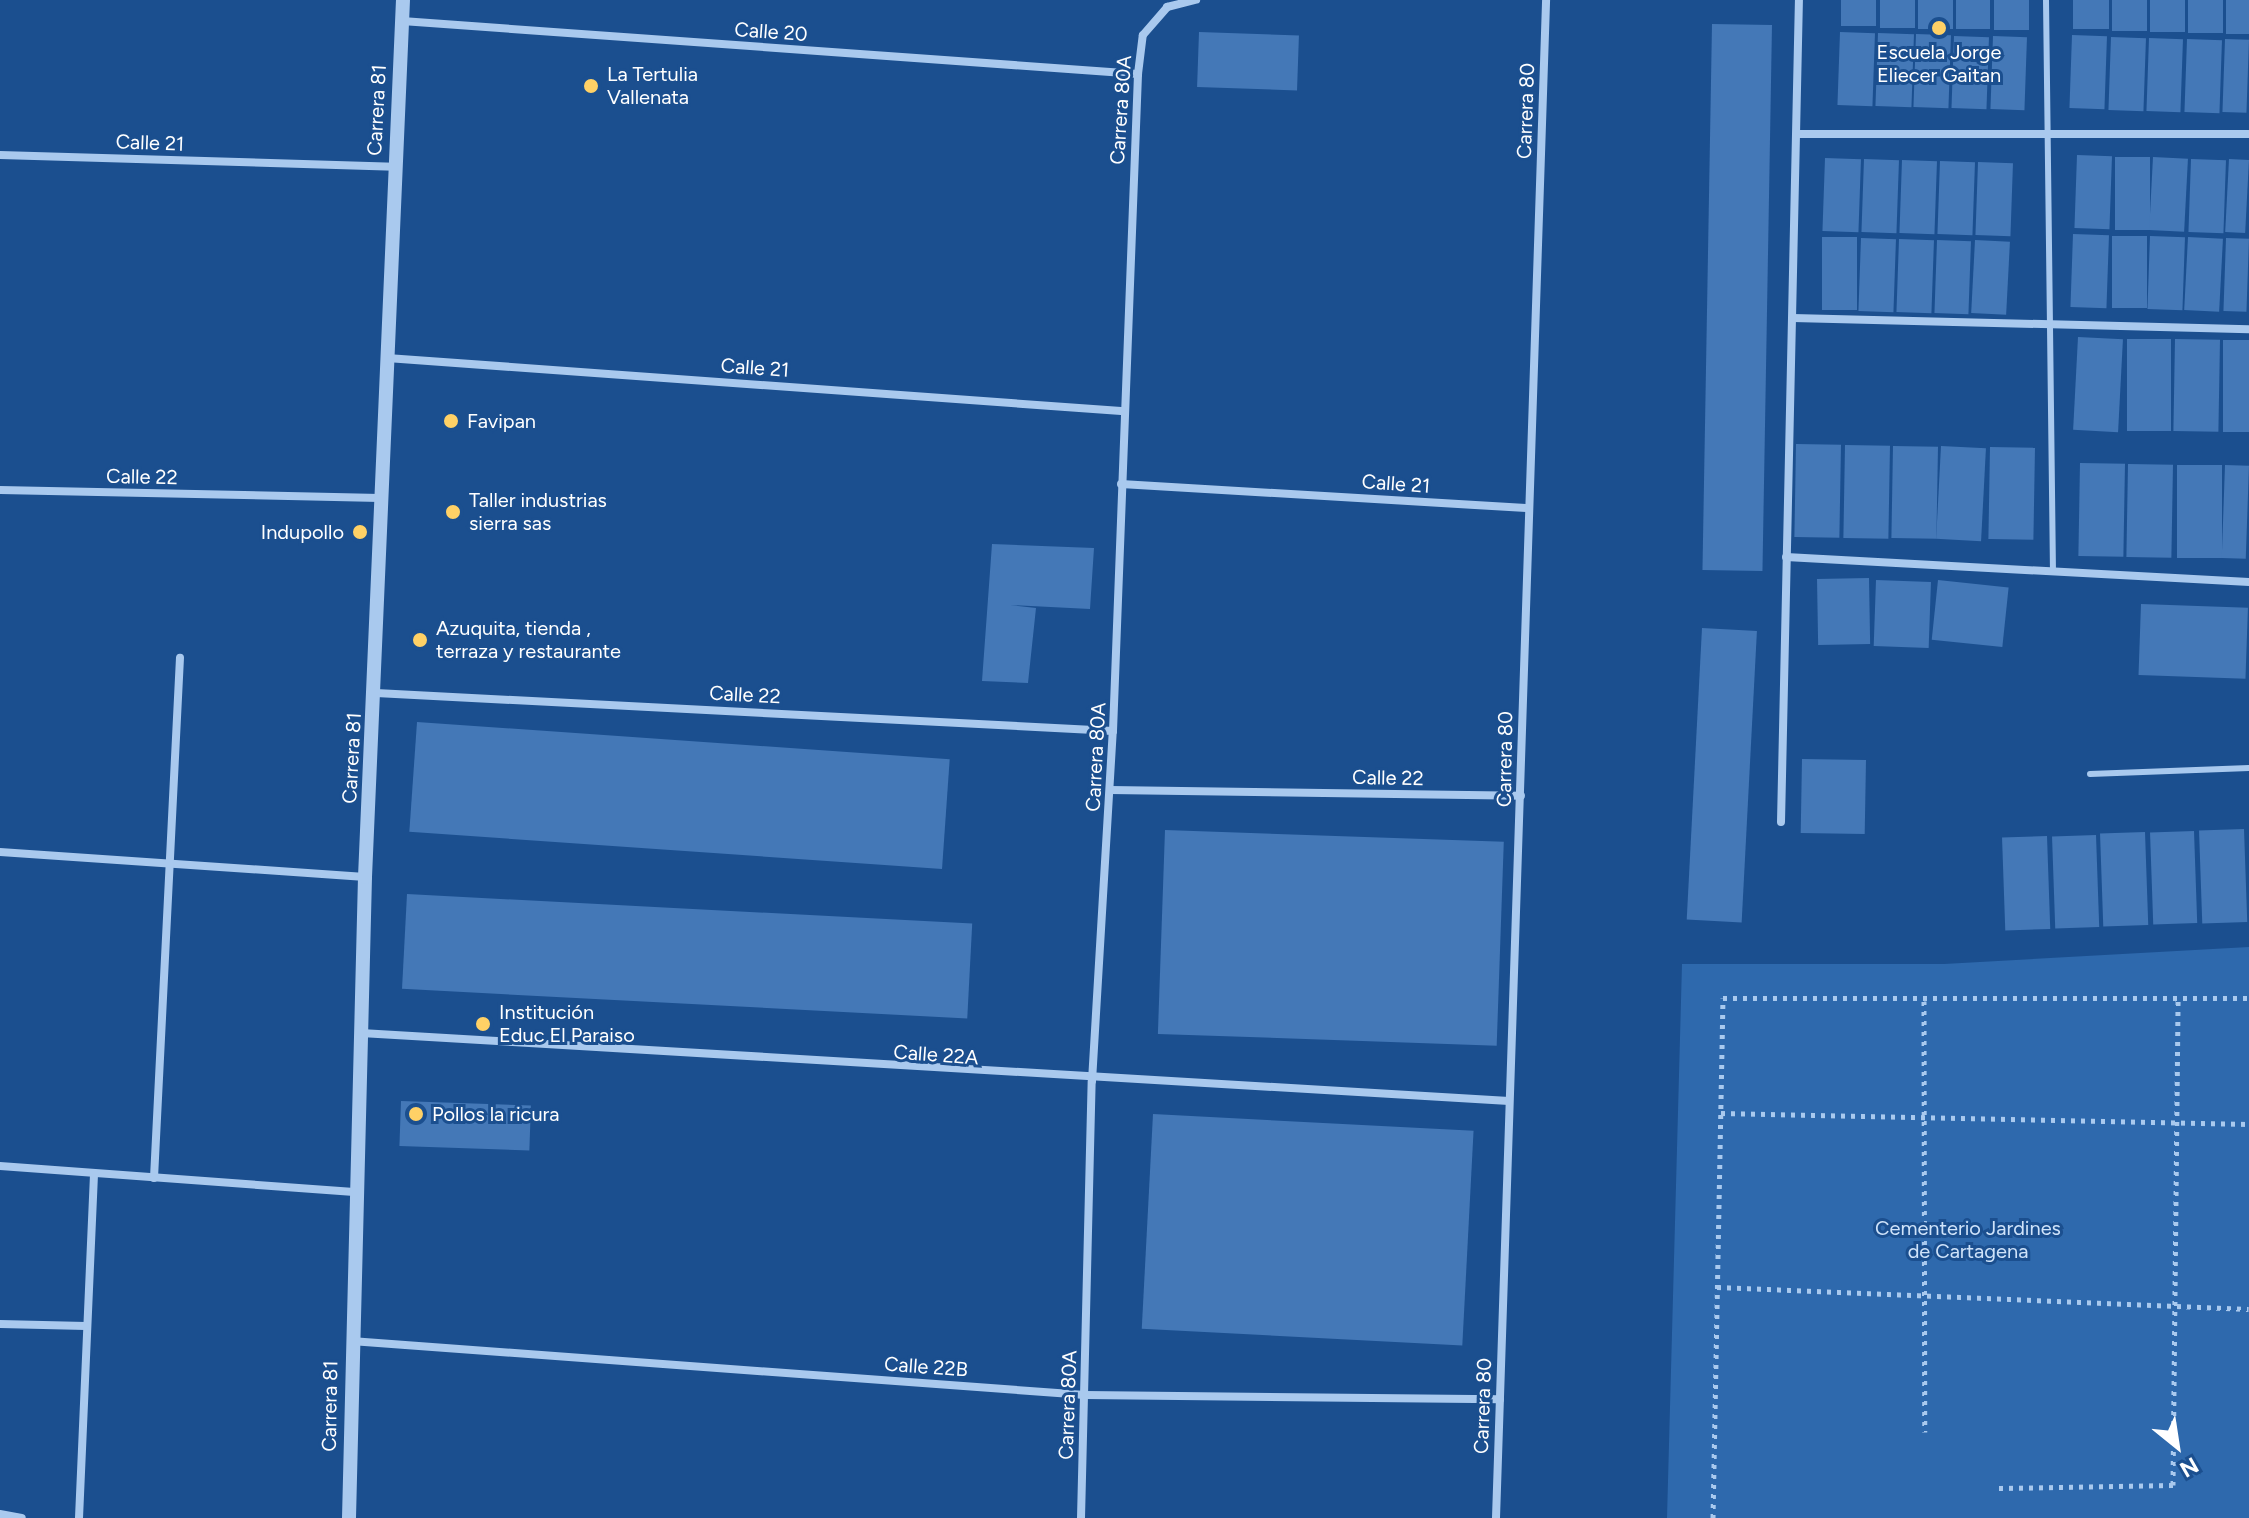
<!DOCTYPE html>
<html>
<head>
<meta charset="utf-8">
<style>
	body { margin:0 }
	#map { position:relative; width:2249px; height:1518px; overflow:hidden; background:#1b4f8f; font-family:Figtree,sans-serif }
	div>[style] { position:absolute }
	.green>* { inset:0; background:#2e69ad }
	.building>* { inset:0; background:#4478b7; transform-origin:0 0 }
	.path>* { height:5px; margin-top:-2.5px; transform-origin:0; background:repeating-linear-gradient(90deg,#a9c9ee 0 4px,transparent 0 10px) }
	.service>* { height:6px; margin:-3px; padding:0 3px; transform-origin:3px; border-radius:3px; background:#a9c9ee }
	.minor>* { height:8px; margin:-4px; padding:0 4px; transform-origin:4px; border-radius:4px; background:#a9c9ee }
	.tertiary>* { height:14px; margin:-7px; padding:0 7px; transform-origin:7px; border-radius:7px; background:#a9c9ee }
	.dots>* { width:22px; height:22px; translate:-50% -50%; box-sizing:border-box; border:4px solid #1b4f8f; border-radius:50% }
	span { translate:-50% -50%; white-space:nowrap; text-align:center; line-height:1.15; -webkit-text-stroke:6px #1b4f8f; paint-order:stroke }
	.street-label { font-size:20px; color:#fff }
	.poi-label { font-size:20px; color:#fff }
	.left { translate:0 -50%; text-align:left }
	.right { translate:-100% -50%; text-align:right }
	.park-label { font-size:20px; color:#cfe3fa }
	.north { position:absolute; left:2137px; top:1406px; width:80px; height:80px; -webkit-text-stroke:6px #1b4f8f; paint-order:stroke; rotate:150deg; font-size:22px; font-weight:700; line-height:32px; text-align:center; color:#fff }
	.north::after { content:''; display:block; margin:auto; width:28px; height:36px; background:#fff; clip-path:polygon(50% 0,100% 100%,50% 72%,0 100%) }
</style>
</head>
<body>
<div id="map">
	<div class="green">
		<div style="clip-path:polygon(2249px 947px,2249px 1518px,1667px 1518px,1682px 964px,1944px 964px)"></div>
	</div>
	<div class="building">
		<div style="left:1841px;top:0;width:35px;height:26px"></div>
		<div style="left:1880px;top:0;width:35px;height:28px"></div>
		<div style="left:1918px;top:0;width:35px;height:29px"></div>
		<div style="left:1956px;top:0;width:34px;height:29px"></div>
		<div style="left:1994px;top:0;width:35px;height:30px"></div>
		<div style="left:2073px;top:0;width:36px;height:29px"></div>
		<div style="left:2112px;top:0;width:35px;height:31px"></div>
		<div style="left:2150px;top:0;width:35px;height:32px"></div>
		<div style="left:2188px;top:0;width:35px;height:33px"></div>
		<div style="left:2226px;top:0;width:23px;height:34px"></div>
		<div style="left:1712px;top:24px;width:60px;height:546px;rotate:1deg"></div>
		<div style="left:1199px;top:32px;width:100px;height:55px;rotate:2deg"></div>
		<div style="left:1840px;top:32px;width:35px;height:73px;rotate:2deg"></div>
		<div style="left:1878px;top:33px;width:36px;height:73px;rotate:2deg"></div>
		<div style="left:1916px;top:34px;width:35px;height:73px;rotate:2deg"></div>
		<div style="left:2072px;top:35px;width:35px;height:73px;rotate:2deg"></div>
		<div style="left:1954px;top:36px;width:35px;height:72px;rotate:2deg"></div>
		<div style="left:1993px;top:36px;width:34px;height:73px;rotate:2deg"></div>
		<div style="left:2111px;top:37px;width:35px;height:73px;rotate:2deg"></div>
		<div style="left:2149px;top:38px;width:34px;height:73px;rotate:2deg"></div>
		<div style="left:2187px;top:39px;width:35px;height:73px;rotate:2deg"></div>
		<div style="left:2225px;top:39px;width:24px;height:73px;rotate:2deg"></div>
		<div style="left:2077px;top:155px;width:35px;height:73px;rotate:2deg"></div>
		<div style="left:2115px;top:157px;width:35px;height:73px"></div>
		<div style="left:2153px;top:157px;width:35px;height:73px;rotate:3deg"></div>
		<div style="left:1825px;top:158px;width:36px;height:73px;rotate:2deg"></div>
		<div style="left:1864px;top:159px;width:35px;height:73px;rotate:2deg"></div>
		<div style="left:2191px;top:159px;width:35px;height:73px;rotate:2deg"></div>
		<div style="left:2229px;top:159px;width:20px;height:73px;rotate:3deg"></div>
		<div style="left:1902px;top:160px;width:35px;height:73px;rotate:2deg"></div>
		<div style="left:1940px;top:161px;width:35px;height:73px;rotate:2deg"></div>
		<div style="left:1978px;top:162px;width:35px;height:73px;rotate:2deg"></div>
		<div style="left:2073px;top:234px;width:36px;height:73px;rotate:2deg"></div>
		<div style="left:2112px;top:236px;width:35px;height:72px"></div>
		<div style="left:2150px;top:236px;width:35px;height:73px;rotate:2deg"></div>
		<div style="left:1822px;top:237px;width:35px;height:73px"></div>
		<div style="left:2188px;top:237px;width:35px;height:73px;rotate:3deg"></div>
		<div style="left:1861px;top:238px;width:35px;height:73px;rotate:2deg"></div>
		<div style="left:2226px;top:238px;width:23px;height:73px;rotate:2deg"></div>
		<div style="left:1899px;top:239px;width:35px;height:73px;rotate:2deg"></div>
		<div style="left:1937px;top:240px;width:34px;height:73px;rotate:2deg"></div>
		<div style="left:1975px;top:240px;width:35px;height:73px;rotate:3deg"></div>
		<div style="left:2078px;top:337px;width:45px;height:93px;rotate:3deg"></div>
		<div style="left:2127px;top:339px;width:44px;height:92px"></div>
		<div style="left:2175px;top:339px;width:45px;height:92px;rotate:1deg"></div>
		<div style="left:2223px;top:340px;width:26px;height:92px"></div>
		<div style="left:1796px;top:444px;width:45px;height:93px;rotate:1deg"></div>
		<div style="left:1845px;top:445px;width:45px;height:93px;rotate:1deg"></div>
		<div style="left:1893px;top:446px;width:45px;height:92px;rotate:1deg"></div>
		<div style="left:1941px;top:446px;width:45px;height:93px;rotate:3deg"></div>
		<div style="left:1990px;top:447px;width:45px;height:92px;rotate:1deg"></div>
		<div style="left:2080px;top:463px;width:45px;height:93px;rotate:1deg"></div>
		<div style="left:2128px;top:464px;width:45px;height:93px;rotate:1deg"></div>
		<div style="left:2177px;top:465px;width:45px;height:93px"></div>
		<div style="left:2225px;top:465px;width:24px;height:93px;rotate:2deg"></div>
		<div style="clip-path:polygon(992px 544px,1094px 548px,1090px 609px,1010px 605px,1036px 608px,1028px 683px,982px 681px)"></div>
		<div style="left:1869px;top:578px;width:66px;height:52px;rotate:89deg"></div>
		<div style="left:1876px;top:580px;width:55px;height:66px;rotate:2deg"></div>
		<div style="left:1938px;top:580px;width:71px;height:60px;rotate:6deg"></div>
		<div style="left:2141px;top:604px;width:107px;height:71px;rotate:2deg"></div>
		<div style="left:1702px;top:628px;width:55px;height:292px;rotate:3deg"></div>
		<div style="left:417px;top:722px;width:534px;height:110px;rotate:4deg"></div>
		<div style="left:1802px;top:759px;width:64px;height:74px;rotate:1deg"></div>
		<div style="left:2244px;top:829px;width:93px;height:45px;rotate:88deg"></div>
		<div style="left:1165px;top:830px;width:339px;height:204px;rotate:2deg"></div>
		<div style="left:2194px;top:831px;width:92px;height:44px;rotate:88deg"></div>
		<div style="left:2145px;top:832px;width:93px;height:45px;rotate:88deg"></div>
		<div style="left:2096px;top:835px;width:92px;height:44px;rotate:88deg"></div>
		<div style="left:2047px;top:836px;width:93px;height:45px;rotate:88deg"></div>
		<div style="left:407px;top:894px;width:566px;height:95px;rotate:3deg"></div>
		<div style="left:401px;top:1101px;width:130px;height:45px;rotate:2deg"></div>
		<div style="left:1153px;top:1114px;width:321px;height:215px;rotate:3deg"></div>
	</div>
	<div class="path">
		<div style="left:1924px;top:1001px;width:431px;rotate:89.9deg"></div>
		<div style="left:1721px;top:1113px;width:528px;rotate:1.19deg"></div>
		<div style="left:1717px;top:1287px;width:532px;rotate:2.37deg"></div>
		<div style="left:1999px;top:1488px;width:174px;rotate:-1deg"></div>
		<div style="left:2173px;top:1485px;width:486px;rotate:-89.4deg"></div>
		<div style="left:1713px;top:1518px;width:520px;rotate:-88.9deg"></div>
		<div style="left:1723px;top:998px;width:526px"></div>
	</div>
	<div class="service">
		<div style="left:2046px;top:0;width:571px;rotate:89.3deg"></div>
		<div style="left:2090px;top:774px;width:159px;rotate:-2.2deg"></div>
	</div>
	<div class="minor">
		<div style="left:402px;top:21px;width:738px;rotate:4.12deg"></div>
		<div style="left:1798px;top:134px;width:451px"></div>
		<div style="left:0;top:155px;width:394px;rotate:1.7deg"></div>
		<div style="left:1793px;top:318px;width:456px;rotate:1.4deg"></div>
		<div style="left:387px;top:358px;width:736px;rotate:4.13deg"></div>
		<div style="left:1121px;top:484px;width:406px;rotate:3.4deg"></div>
		<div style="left:0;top:490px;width:380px;rotate:1.2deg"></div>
		<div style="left:1786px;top:557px;width:464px;rotate:3.1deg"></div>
		<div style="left:376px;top:693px;width:738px;rotate:2.95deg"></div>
		<div style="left:1110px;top:790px;width:411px;rotate:0.8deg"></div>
		<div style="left:1781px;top:822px;width:822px;rotate:-88.75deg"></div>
		<div style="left:0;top:852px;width:366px;rotate:3.9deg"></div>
		<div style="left:361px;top:1033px;width:1150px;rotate:3.39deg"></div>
		<div style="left:0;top:1166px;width:355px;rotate:4.2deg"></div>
		<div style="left:154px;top:1178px;width:521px;rotate:-87.14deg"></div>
		<div style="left:0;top:1324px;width:86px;rotate:1.3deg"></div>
		<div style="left:351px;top:1341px;width:736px;rotate:4.21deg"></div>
		<div style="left:1085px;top:1395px;width:415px;rotate:0.6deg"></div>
		<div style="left:0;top:1514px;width:22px;rotate:10deg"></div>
		<div style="left:79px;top:1518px;width:345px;rotate:-87.5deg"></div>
		<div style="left:1081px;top:1518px;width:437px;rotate:-88.6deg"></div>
		<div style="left:1092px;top:1081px;width:351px;rotate:-86.6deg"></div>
		<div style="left:1113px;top:731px;width:657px;rotate:-87.82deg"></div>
		<div style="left:1138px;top:74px;width:39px;rotate:-83deg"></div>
		<div style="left:1143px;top:35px;width:37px;rotate:-49deg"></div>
		<div style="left:1167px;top:7px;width:30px;rotate:-14deg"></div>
		<div style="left:1496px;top:1518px;width:1519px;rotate:-88.11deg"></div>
	</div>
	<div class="tertiary">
		<div style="left:349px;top:1518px;width:641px;rotate:-88.57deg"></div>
		<div style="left:365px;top:877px;width:878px;rotate:-87.52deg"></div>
	</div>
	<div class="dots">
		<div style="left:1939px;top:28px;background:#ffd166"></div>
		<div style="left:591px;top:86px;background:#ffd166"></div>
		<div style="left:451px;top:421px;background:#ffd166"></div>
		<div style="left:453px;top:512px;background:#ffd166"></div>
		<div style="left:360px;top:532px;background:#ffd166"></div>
		<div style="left:420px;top:640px;background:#ffd166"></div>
		<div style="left:483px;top:1024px;background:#ffd166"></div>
		<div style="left:416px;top:1114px;background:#ffd166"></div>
	</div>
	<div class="street-label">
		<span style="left:771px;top:32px;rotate:4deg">Calle 20</span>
		<span style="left:377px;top:110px;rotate:-87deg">Carrera 81</span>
		<span style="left:1121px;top:110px;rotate:-86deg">Carrera 80A</span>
		<span style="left:1526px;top:111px;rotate:-88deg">Carrera 80</span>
		<span style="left:150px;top:143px;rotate:2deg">Calle 21</span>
		<span style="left:755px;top:368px;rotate:4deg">Calle 21</span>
		<span style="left:142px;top:477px;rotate:1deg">Calle 22</span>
		<span style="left:1396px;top:484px;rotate:4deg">Calle 21</span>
		<span style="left:745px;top:695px;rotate:3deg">Calle 22</span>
		<span style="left:1096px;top:757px;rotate:-87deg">Carrera 80A</span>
		<span style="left:352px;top:758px;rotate:-87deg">Carrera 81</span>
		<span style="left:1505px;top:759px;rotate:-89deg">Carrera 80</span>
		<span style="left:1388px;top:778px;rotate:1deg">Calle 22</span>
		<span style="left:936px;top:1055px;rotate:4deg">Calle 22A</span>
		<span style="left:926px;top:1367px;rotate:4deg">Calle 22B</span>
		<span style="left:1068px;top:1405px;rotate:-88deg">Carrera 80A</span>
		<span style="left:330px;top:1406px;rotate:-89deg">Carrera 81</span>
		<span style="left:1483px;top:1406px;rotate:-88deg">Carrera 80</span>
	</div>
	<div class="poi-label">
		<span style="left:1939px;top:64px">Escuela Jorge<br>Eliecer Gaitan</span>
		<span class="left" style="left:607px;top:86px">La Tertulia<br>Vallenata</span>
		<span class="left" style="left:467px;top:421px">Favipan</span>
		<span class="left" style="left:469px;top:512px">Taller industrias<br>sierra sas</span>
		<span class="right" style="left:344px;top:532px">Indupollo</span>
		<span class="left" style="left:436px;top:640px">Azuquita, tienda ,<br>terraza y restaurante</span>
		<span class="left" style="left:499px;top:1024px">Institución<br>Educ El Paraiso</span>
		<span class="left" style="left:432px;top:1114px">Pollos la ricura</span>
	</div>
	<div class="park-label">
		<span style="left:1968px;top:1240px">Cementerio Jardines<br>de Cartagena</span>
	</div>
	<div class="north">N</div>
</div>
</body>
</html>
